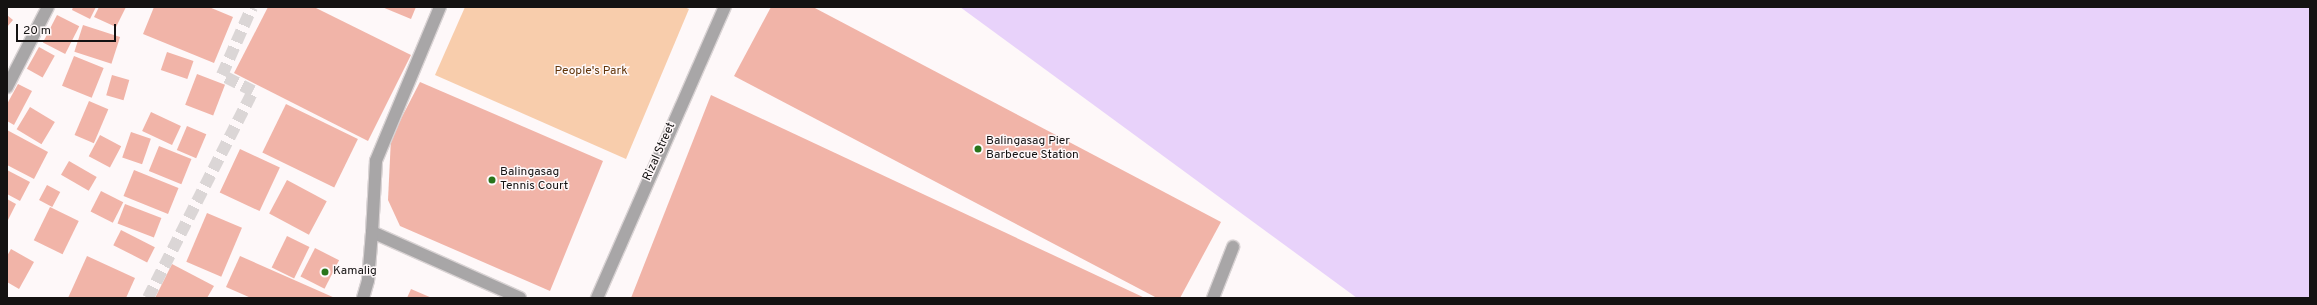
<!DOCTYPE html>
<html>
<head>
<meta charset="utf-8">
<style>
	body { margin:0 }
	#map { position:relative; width:2317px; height:305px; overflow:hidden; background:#fef8f9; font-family:Overpass,sans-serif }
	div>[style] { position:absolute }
	.green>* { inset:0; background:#f8cdac }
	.water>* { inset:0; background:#e8d2fa }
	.building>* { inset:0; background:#f1b4a8; transform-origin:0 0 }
	.minor-tunnel>* { height:12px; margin-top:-6px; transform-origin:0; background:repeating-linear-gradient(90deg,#dbd6d6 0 12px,transparent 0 18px) }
	.roads { filter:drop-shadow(1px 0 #d9d3d4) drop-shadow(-1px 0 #d9d3d4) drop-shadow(0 1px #d9d3d4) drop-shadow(0 -1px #d9d3d4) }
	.minor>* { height:12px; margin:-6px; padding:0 6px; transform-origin:6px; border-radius:6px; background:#a8a6a7 }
	.dots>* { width:11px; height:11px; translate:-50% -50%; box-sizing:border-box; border:2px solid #fef8f9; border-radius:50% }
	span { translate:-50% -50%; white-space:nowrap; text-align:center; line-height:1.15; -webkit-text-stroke:3px #fef8f9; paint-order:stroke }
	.park-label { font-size:12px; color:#613509 }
	.poi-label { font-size:12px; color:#141212 }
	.left { translate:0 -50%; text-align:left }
	.street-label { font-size:12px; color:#141212 }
	.frame { position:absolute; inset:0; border:8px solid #141212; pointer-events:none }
	.scale { position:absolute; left:16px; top:24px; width:100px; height:18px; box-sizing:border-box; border:2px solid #141212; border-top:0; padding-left:5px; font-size:12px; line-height:14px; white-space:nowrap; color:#141212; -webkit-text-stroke:3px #fef8f9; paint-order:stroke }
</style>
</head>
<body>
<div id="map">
	<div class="green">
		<div style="clip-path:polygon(465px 7px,684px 7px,689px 9px,626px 159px,435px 75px)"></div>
	</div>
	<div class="water">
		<div style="clip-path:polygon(960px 7px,2310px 7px,2310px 298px,1357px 298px)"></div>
	</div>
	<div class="building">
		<div style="clip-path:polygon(73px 7px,96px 7px,90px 19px,72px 10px)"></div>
		<div style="clip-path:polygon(99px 7px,126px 7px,116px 27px,94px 17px)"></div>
		<div style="clip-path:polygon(154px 7px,209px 7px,233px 17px,214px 63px,143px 34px)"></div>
		<div style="clip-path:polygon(268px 7px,314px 7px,411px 55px,368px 141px,234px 73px)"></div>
		<div style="clip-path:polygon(382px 7px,416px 7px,411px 19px)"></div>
		<div style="clip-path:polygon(771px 7px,813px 7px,1221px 222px,1180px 298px,1157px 298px,734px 76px)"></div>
		<div style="clip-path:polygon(7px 15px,13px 20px,7px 27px)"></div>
		<div style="left:57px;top:15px;width:25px;height:31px;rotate:27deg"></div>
		<div style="left:83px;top:25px;width:39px;height:28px;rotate:18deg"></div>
		<div style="left:39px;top:47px;width:18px;height:25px;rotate:29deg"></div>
		<div style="left:167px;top:52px;width:28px;height:19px;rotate:19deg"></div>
		<div style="left:74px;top:56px;width:32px;height:32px;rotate:22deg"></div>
		<div style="left:197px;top:74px;width:30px;height:33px;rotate:21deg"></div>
		<div style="left:112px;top:75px;width:18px;height:21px;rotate:16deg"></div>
		<div style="clip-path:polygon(420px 82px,603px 161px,550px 291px,400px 226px,388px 200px,391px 138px)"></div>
		<div style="clip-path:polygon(18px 84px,32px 91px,14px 125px,7px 121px,7px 104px)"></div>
		<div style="clip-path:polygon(711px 95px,1145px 298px,631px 298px)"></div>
		<div style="left:89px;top:101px;width:21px;height:37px;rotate:23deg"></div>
		<div style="left:286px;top:104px;width:80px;height:54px;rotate:26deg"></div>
		<div style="left:30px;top:107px;width:29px;height:26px;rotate:31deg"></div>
		<div style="left:151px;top:112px;width:33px;height:21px;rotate:25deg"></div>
		<div style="left:187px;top:126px;width:21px;height:26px;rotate:23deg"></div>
		<div style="clip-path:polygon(7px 130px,48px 152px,34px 179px,7px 165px)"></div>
		<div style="left:131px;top:132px;width:21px;height:27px;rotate:19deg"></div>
		<div style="left:100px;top:135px;width:24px;height:24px;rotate:28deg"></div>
		<div style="left:159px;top:146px;width:35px;height:27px;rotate:22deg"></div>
		<div style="left:240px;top:149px;width:44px;height:48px;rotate:25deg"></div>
		<div style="left:69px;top:161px;width:32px;height:16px;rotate:30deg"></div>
		<div style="clip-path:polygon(7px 170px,30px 182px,20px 201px,7px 194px)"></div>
		<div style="left:134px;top:170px;width:48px;height:28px;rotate:22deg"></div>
		<div style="left:287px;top:180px;width:45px;height:38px;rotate:28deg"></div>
		<div style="left:47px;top:185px;width:15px;height:17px;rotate:28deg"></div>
		<div style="left:101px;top:191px;width:25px;height:23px;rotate:27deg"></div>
		<div style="clip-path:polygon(7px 199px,16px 204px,7px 222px)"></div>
		<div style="left:125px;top:204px;width:39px;height:21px;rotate:21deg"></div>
		<div style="left:50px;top:207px;width:32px;height:37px;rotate:26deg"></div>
		<div style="left:207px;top:213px;width:38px;height:53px;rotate:23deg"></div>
		<div style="left:121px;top:230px;width:38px;height:17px;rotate:27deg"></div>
		<div style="left:287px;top:236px;width:25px;height:35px;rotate:26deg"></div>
		<div style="left:315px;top:248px;width:27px;height:32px;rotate:27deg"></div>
		<div style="clip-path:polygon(11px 249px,34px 262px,19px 289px,7px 282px,7px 256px)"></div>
		<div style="clip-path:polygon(87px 256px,135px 278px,126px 298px,68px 298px)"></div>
		<div style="clip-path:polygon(240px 256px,335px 298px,251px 298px,226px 287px)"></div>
		<div style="clip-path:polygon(172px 264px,214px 286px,207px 298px,155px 298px)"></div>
		<div style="clip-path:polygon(411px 289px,432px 298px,407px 298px)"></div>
	</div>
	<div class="minor-tunnel">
		<div style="left:148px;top:298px;width:232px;rotate:-63.1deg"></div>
		<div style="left:253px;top:91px;width:35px;rotate:-153deg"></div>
		<div style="left:222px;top:75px;width:74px;rotate:-66.2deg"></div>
	</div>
	<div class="roads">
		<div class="minor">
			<div style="left:440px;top:7px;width:167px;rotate:112.6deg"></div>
			<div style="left:376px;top:161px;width:71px;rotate:93.2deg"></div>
			<div style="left:372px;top:232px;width:162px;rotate:24deg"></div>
			<div style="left:7px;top:87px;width:90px;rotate:-62.9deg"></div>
			<div style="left:363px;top:298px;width:19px;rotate:-74deg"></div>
			<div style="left:368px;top:280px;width:48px;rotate:-85.2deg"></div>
			<div style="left:597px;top:298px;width:318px;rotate:-66.3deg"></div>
			<div style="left:1213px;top:298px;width:55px;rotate:-68.6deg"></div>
		</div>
	</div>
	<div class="dots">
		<div style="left:978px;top:149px;background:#28751b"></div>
		<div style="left:492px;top:180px;background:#28751b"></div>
		<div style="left:325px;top:272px;background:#28751b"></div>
	</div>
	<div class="park-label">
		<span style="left:591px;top:72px">People's Park</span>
	</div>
	<div class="poi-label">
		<span class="left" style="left:986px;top:149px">Balingasag Pier<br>Barbecue Station</span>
		<span class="left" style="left:500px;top:180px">Balingasag<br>Tennis Court</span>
		<span class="left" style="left:333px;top:272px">Kamalig</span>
	</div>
	<div class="street-label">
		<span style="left:660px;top:152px;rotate:-66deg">Rizal Street</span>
	</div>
	<div class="frame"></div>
	<div class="scale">20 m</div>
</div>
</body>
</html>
